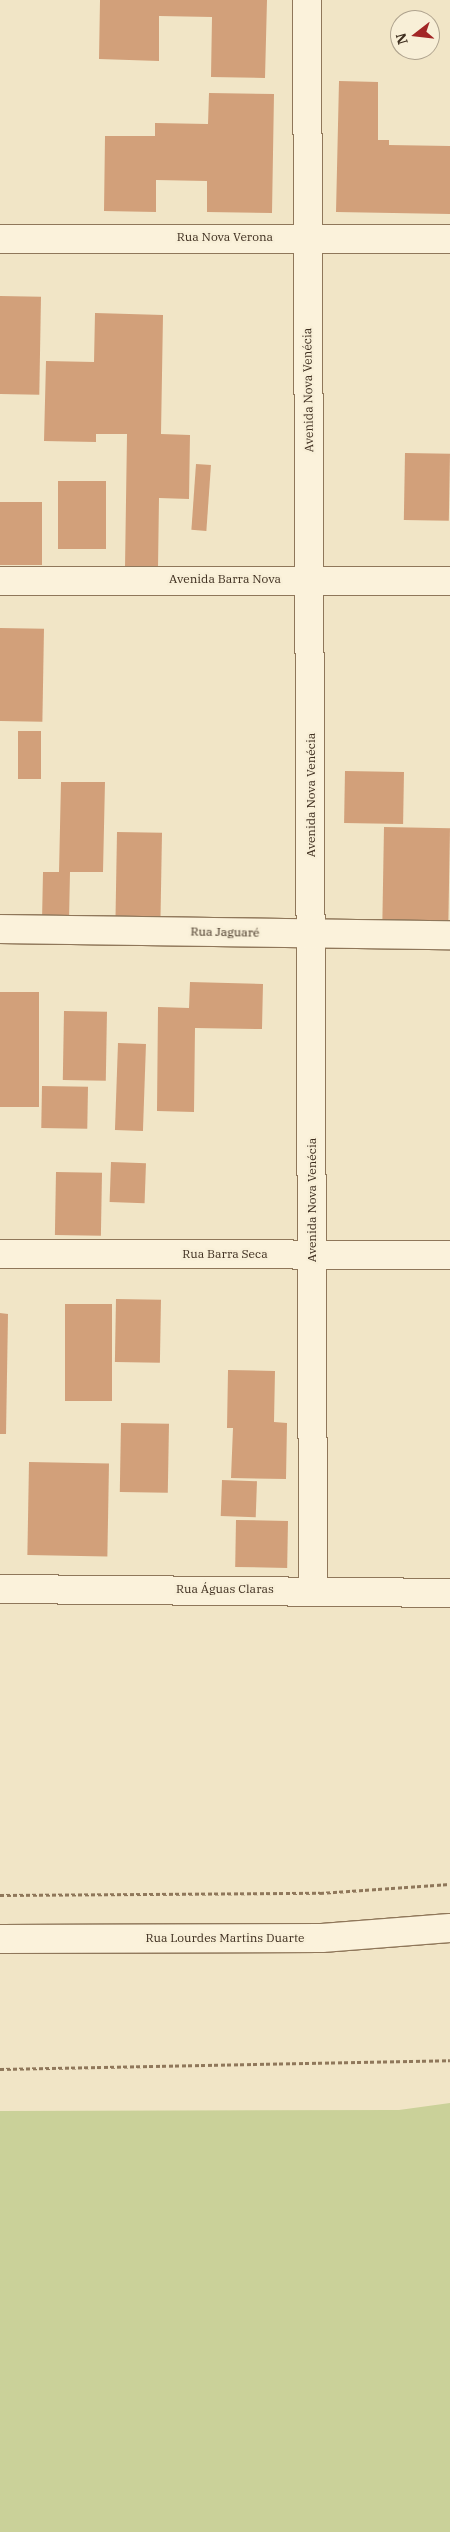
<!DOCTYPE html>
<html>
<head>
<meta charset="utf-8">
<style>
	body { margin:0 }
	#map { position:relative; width:450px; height:2532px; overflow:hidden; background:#f1e5c6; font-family:"IBM Plex Serif",serif }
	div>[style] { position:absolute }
	.green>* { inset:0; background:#cad199 }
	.building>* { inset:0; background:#d2a07a; transform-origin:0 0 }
	.path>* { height:3px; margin-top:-1.5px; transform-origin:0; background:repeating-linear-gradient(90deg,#8f775a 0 4px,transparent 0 6.5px) }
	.roads { filter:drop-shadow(1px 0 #8f775a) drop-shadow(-1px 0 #8f775a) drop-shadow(0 1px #8f775a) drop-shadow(0 -1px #8f775a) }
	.minor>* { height:28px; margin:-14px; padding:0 14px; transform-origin:14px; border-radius:14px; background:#fbf2db }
	.secondary>* { height:28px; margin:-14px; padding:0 14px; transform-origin:14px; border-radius:14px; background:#fbf2db }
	span { translate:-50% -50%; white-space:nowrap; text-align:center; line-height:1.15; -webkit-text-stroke:4.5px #f8efd7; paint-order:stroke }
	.street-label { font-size:12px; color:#3e2e1f }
	.north { position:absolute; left:390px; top:10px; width:50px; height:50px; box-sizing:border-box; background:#f8efd7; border:1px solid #aea28d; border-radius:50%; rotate:254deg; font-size:14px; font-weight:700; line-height:20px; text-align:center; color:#3e2e1f }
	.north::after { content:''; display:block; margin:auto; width:18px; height:22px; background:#a22626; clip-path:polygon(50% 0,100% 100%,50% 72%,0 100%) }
</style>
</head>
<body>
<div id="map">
	<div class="green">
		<div style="clip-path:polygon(450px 2103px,450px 2532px,0 2532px,0 2111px,399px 2110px)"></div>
	</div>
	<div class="building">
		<div style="clip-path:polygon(100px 0,267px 0,265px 78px,211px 77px,212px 17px,159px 16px,159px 61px,99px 59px)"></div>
		<div style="clip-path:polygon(339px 81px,378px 82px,378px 140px,389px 140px,389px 145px,450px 146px,450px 214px,336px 212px)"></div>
		<div style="clip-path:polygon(209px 93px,274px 94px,272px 213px,207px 212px,207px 181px,156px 180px,156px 212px,104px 211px,105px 136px,155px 136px,155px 123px,208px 124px)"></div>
		<div style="left:0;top:296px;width:41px;height:98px;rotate:1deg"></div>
		<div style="clip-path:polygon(95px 313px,163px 315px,161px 434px,190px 435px,189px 499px,159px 498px,158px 568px,125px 568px,127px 434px,96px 434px,96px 442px,44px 441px,46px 361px,94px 362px)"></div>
		<div style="left:405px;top:453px;width:45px;height:67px;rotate:1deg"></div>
		<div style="left:196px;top:464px;width:15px;height:66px;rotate:4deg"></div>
		<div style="left:58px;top:481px;width:48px;height:68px"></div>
		<div style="left:0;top:502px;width:42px;height:63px"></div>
		<div style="left:0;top:628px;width:44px;height:93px;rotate:1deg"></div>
		<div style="left:18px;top:731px;width:23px;height:48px"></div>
		<div style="left:345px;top:771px;width:59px;height:52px;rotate:1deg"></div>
		<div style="clip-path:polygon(61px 782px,105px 782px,103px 872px,70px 872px,69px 921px,42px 921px,43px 872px,59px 872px)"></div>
		<div style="left:384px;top:827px;width:66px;height:93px;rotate:1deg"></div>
		<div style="left:117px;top:832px;width:45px;height:93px;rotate:1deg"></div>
		<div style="clip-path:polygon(190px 982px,263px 984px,262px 1029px,195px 1028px,194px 1112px,157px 1111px,158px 1007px,189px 1008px)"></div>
		<div style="left:0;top:992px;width:39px;height:115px"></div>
		<div style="left:64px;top:1011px;width:43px;height:69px;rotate:1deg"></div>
		<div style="left:118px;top:1043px;width:28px;height:87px;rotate:2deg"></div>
		<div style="left:42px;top:1086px;width:46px;height:42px;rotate:1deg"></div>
		<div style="left:111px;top:1162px;width:35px;height:40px;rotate:2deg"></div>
		<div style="left:56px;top:1172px;width:46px;height:63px;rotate:1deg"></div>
		<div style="left:116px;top:1299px;width:45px;height:63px;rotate:1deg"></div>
		<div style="left:65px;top:1304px;width:47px;height:97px"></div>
		<div style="clip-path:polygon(0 1313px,8px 1314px,6px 1434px,0 1434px)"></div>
		<div style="clip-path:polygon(228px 1370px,275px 1371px,274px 1422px,287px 1423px,286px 1479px,231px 1478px,233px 1428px,227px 1428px)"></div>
		<div style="left:121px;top:1423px;width:48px;height:69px;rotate:1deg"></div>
		<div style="left:29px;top:1462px;width:80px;height:93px;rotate:1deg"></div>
		<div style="left:222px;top:1480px;width:35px;height:36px;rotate:2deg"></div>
		<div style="left:236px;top:1520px;width:52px;height:47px;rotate:1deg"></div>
	</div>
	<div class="path">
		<div style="left:0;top:1895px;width:320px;rotate:-0.4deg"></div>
		<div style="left:320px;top:1893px;width:130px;rotate:-4deg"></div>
		<div style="left:0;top:2069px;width:450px;rotate:-1.1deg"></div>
	</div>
	<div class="roads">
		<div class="minor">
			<div style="left:307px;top:0;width:1590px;rotate:89.78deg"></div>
			<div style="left:0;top:239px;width:450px"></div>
			<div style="left:0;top:581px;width:450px"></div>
			<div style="left:0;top:929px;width:450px;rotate:0.8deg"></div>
			<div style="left:0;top:1254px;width:450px;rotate:0.1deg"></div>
			<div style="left:0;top:1589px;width:450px;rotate:0.5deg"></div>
		</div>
		<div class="secondary">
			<div style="left:0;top:1939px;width:322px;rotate:-0.2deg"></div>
			<div style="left:322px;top:1938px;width:128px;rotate:-4.5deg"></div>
		</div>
	</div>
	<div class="street-label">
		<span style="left:225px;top:237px">Rua Nova Verona</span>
		<span style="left:308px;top:390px;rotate:-91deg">Avenida Nova Venécia</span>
		<span style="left:225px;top:579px">Avenida Barra Nova</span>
		<span style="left:311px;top:795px;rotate:-90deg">Avenida Nova Venécia</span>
		<span style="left:225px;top:932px;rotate:1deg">Rua Jaguaré</span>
		<span style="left:312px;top:1200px;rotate:-90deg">Avenida Nova Venécia</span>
		<span style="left:225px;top:1254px">Rua Barra Seca</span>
		<span style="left:225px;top:1589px">Rua Águas Claras</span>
		<span style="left:225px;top:1938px">Rua Lourdes Martins Duarte</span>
	</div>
	<div class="north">N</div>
</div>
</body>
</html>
